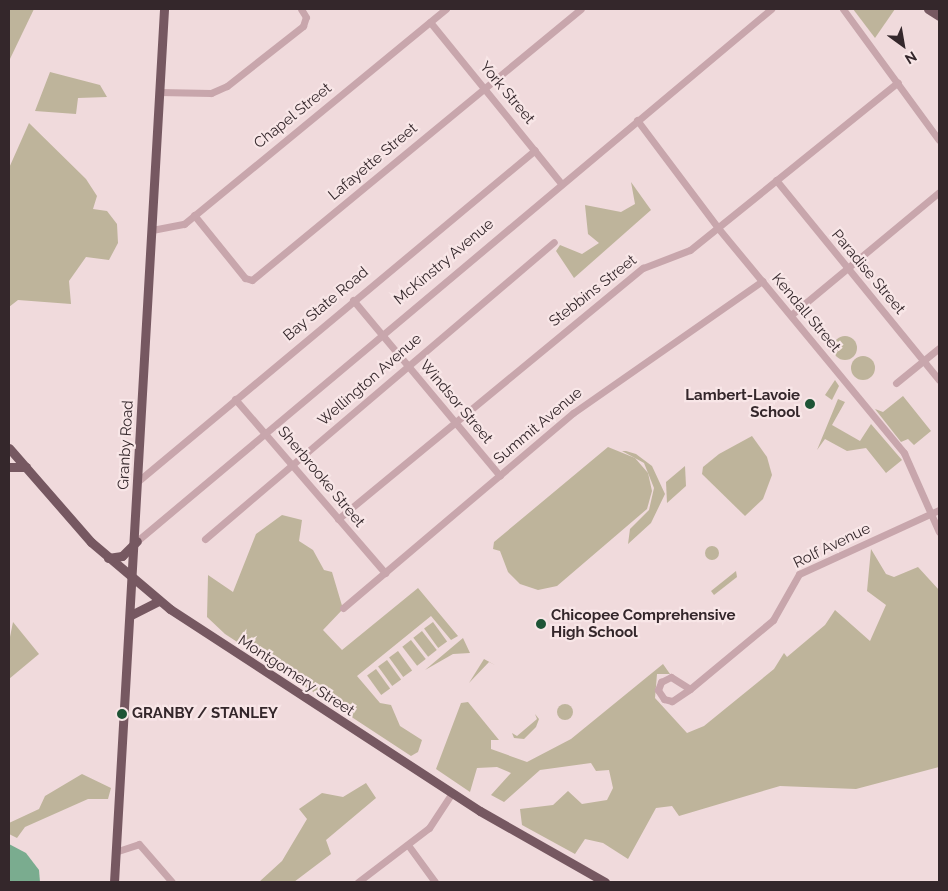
<!DOCTYPE html>
<html>
<head>
<meta charset="utf-8">
<style>
	body { margin:0 }
	#map { position:relative; width:948px; height:891px; overflow:hidden; background:#f0dadc; font-family:Raleway,sans-serif }
	div>[style] { position:absolute }
	.green>* { inset:0; background:#beb49b; transform-origin:0 0 }
	.round { border-radius:50% }
	.water>* { inset:0; background:#7aac8f }
	.minor>* { height:7px; margin:-3.5px; padding:0 3.5px; transform-origin:3.5px; border-radius:3.5px; background:#c8a6ac }
	.major>* { height:9px; margin:-4.5px; padding:0 4.5px; transform-origin:4.5px; border-radius:4.5px; background:#765861 }
	.dots>* { width:14px; height:14px; translate:-50% -50%; box-sizing:border-box; border:2px solid #f8e6e7; border-radius:50% }
	span { translate:-50% -50%; white-space:nowrap; text-align:center; line-height:1.15; -webkit-text-stroke:4.5px #f8e6e7; paint-order:stroke }
	.street-label { font-size:15px; color:#34272b }
	.poi-label { font-size:15px; color:#34272b; font-weight:700 }
	.right { translate:-100% -50%; text-align:right }
	.left { translate:0 -50%; text-align:left }
	.frame { position:absolute; inset:0; border:10px solid #34272b; pointer-events:none }
	.north { position:absolute; left:878px; top:20px; width:50px; height:50px; -webkit-text-stroke:4px #f8e6e7; paint-order:stroke; rotate:148deg; font-size:14px; font-weight:700; line-height:20px; text-align:center; color:#34272b }
	.north::after { content:''; display:block; margin:auto; width:18px; height:22px; background:#34272b; clip-path:polygon(50% 0,100% 100%,50% 72%,0 100%) }
</style>
</head>
<body>
<div id="map">
	<div class="green">
		<div style="clip-path:polygon(9px 9px,34px 9px,9px 61px)"></div>
		<div style="clip-path:polygon(853px 9px,895px 9px,875px 38px)"></div>
		<div style="clip-path:polygon(50px 72px,100px 85px,107px 97px,78px 98px,76px 114px,35px 111px)"></div>
		<div style="clip-path:polygon(29px 123px,86px 179px,97px 196px,93px 209px,107px 211px,117px 224px,118px 243px,109px 260px,86px 257px,69px 281px,71px 304px,18px 300px,9px 307px,9px 168px)"></div>
		<div style="clip-path:polygon(631px 182px,651px 210px,574px 278px,556px 251px,560px 245px,582px 254px,599px 243px,588px 234px,585px 205px,621px 212px,635px 204px)"></div>
		<div class="round" style="left:833px;top:336px;width:24px;height:24px"></div>
		<div class="round" style="left:851px;top:356px;width:24px;height:24px"></div>
		<div style="clip-path:polygon(835px 380px,839px 386px,832px 400px,825px 395px)"></div>
		<div style="clip-path:polygon(903px 396px,931px 431px,914px 445px,908px 439px,901px 442px,875px 409px,883px 412px)"></div>
		<div style="clip-path:polygon(838px 399px,845px 402px,832px 425px,860px 441px,871px 424px,902px 460px,886px 473px,866px 448px,847px 451px,825px 439px,817px 450px)"></div>
		<div style="clip-path:polygon(752px 436px,767px 457px,772px 475px,763px 499px,745px 516px,702px 474px,703px 467px,719px 454px)"></div>
		<div style="clip-path:polygon(608px 447px,635px 458px,648px 473px,652px 491px,647px 509px,557px 586px,538px 590px,520px 584px,508px 572px,500px 551px,493px 549px,494px 542px)"></div>
		<div style="clip-path:polygon(622px 451px,626px 451px,636px 454px,652px 466px,665px 494px,651px 523px,628px 544px,630px 529px,649px 510px,654px 488px,644px 463px)"></div>
		<div style="clip-path:polygon(685px 466px,686px 486px,667px 503px,666px 482px)"></div>
		<div style="clip-path:polygon(282px 515px,302px 520px,299px 541px,313px 550px,324px 570px,332px 572px,343px 609px,323px 630px,342px 650px,418px 588px,458px 636px,451px 640px,431px 616px,357px 676px,380px 703px,391px 705px,400px 726px,422px 740px,418px 752px,411px 756px,225px 634px,207px 617px,208px 575px,233px 592px,256px 534px)"></div>
		<div class="round" style="left:705px;top:546px;width:14px;height:14px"></div>
		<div style="clip-path:polygon(871px 549px,886px 574px,894px 577px,918px 567px,939px 590px,939px 767px,856px 789px,780px 786px,679px 816px,672px 806px,656px 808px,628px 859px,603px 843px,585px 839px,575px 854px,522px 825px,520px 809px,553px 805px,568px 791px,582px 804px,607px 800px,613px 788px,609px 770px,596px 771px,591px 763px,540px 770px,504px 802px,491px 795px,511px 773px,497px 767px,477px 768px,470px 792px,436px 769px,461px 703px,468px 702px,499px 740px,491px 740px,491px 749px,527px 762px,571px 739px,663px 664px,670px 674px,657px 674px,655px 698px,687px 733px,704px 726px,774px 669px,784px 653px,787px 657px,825px 625px,835px 610px,870px 641px,886px 605px,867px 591px)"></div>
		<div style="clip-path:polygon(736px 571px,737px 577px,714px 595px,711px 591px)"></div>
		<div style="clip-path:polygon(13px 622px,39px 654px,9px 679px,9px 642px)"></div>
		<div style="left:433px;top:622px;width:24px;height:11px;rotate:54deg"></div>
		<div style="left:422px;top:631px;width:24px;height:11px;rotate:52deg"></div>
		<div style="clip-path:polygon(463px 638px,470px 653px,453px 654px,425px 670px)"></div>
		<div style="left:411px;top:640px;width:24px;height:11px;rotate:52deg"></div>
		<div style="left:398px;top:651px;width:24px;height:11px;rotate:54deg"></div>
		<div style="clip-path:polygon(484px 659px,495px 665px,489px 662px,469px 683px)"></div>
		<div style="left:387px;top:660px;width:24px;height:11px;rotate:54deg"></div>
		<div style="left:376px;top:669px;width:24px;height:11px;rotate:54deg"></div>
		<div class="round" style="left:557px;top:704px;width:16px;height:16px"></div>
		<div style="clip-path:polygon(535px 714px,539px 719px,536px 727px,524px 739px,514px 738px,512px 733px,517px 736px,537px 719px)"></div>
		<div style="clip-path:polygon(82px 774px,111px 788px,108px 799px,88px 799px,25px 827px,17px 838px,9px 834px,9px 823px,39px 809px,45px 796px)"></div>
		<div style="clip-path:polygon(366px 783px,376px 798px,326px 840px,331px 854px,294px 882px,259px 882px,282px 861px,307px 819px,299px 809px,322px 793px,343px 797px)"></div>
	</div>
	<div class="water">
		<div style="clip-path:polygon(9px 844px,26px 853px,39px 870px,40px 882px,9px 882px)"></div>
	</div>
	<div class="minor">
		<div style="left:843px;top:9px;width:162px;rotate:53.8deg"></div>
		<div style="left:430px;top:22px;width:208px;rotate:50.9deg"></div>
		<div style="left:159px;top:92px;width:52px;rotate:1.1deg"></div>
		<div style="left:211px;top:93px;width:17px;rotate:-24deg"></div>
		<div style="left:227px;top:86px;width:97px;rotate:-38.3deg"></div>
		<div style="left:303px;top:26px;width:9px;rotate:-72deg"></div>
		<div style="left:306px;top:17px;width:9px;rotate:-122deg"></div>
		<div style="left:637px;top:120px;width:135px;rotate:53.1deg"></div>
		<div style="left:718px;top:228px;width:292px;rotate:50.4deg"></div>
		<div style="left:904px;top:453px;width:86px;rotate:66.1deg"></div>
		<div style="left:776px;top:180px;width:258px;rotate:50.8deg"></div>
		<div style="left:194px;top:215px;width:81px;rotate:51deg"></div>
		<div style="left:245px;top:278px;width:7px;rotate:16deg"></div>
		<div style="left:252px;top:280px;width:426px;rotate:-39.5deg"></div>
		<div style="left:152px;top:230px;width:33px;rotate:-11deg"></div>
		<div style="left:184px;top:224px;width:339px;rotate:-39.4deg"></div>
		<div style="left:353px;top:300px;width:229px;rotate:50.1deg"></div>
		<div style="left:791px;top:315px;width:192px;rotate:-39.7deg"></div>
		<div style="left:896px;top:383px;width:55px;rotate:-39.1deg"></div>
		<div style="left:235px;top:399px;width:230px;rotate:49.2deg"></div>
		<div style="left:137px;top:482px;width:518px;rotate:-39.83deg"></div>
		<div style="left:338px;top:519px;width:395px;rotate:-39.5deg"></div>
		<div style="left:643px;top:268px;width:50px;rotate:-21deg"></div>
		<div style="left:690px;top:250px;width:267px;rotate:-38.9deg"></div>
		<div style="left:205px;top:539px;width:458px;rotate:-40.4deg"></div>
		<div style="left:137px;top:541px;width:828px;rotate:-40deg"></div>
		<div style="left:343px;top:608px;width:302px;rotate:-40.3deg"></div>
		<div style="left:573px;top:413px;width:231px;rotate:-34.9deg"></div>
		<div style="left:671px;top:677px;width:22px;rotate:32deg"></div>
		<div style="left:690px;top:689px;width:22px;rotate:146deg"></div>
		<div style="left:672px;top:701px;width:8px;rotate:-166deg"></div>
		<div style="left:664px;top:699px;width:11px;rotate:-124deg"></div>
		<div style="left:658px;top:690px;width:9px;rotate:-69deg"></div>
		<div style="left:661px;top:682px;width:11px;rotate:-27deg"></div>
		<div style="left:690px;top:689px;width:108px;rotate:-39.7deg"></div>
		<div style="left:773px;top:620px;width:53px;rotate:-60.5deg"></div>
		<div style="left:799px;top:574px;width:154px;rotate:-24.6deg"></div>
		<div style="left:408px;top:845px;width:46px;rotate:53.9deg"></div>
		<div style="left:118px;top:851px;width:22px;rotate:-18deg"></div>
		<div style="left:139px;top:844px;width:50px;rotate:49deg"></div>
		<div style="left:358px;top:882px;width:89px;rotate:-37.3deg"></div>
		<div style="left:429px;top:828px;width:42px;rotate:-56.7deg"></div>
	</div>
	<div class="major">
		<div style="left:928px;top:9px;width:13px;rotate:32deg"></div>
		<div style="left:9px;top:448px;width:125px;rotate:48.9deg"></div>
		<div style="left:91px;top:542px;width:104px;rotate:40.3deg"></div>
		<div style="left:170px;top:609px;width:370px;rotate:33.1deg"></div>
		<div style="left:480px;top:811px;width:144px;rotate:29.6deg"></div>
		<div style="left:9px;top:467px;width:17px"></div>
		<div style="left:108px;top:558px;width:14px;rotate:-8deg"></div>
		<div style="left:122px;top:556px;width:21px;rotate:-45deg"></div>
		<div style="left:131px;top:615px;width:31px;rotate:-27deg"></div>
		<div style="left:114px;top:882px;width:874px;rotate:-86.72deg"></div>
	</div>
	<div class="dots">
		<div style="left:810px;top:404px;background:#1e5436"></div>
		<div style="left:541px;top:624px;background:#1e5436"></div>
		<div style="left:122px;top:714px;background:#1e5436"></div>
	</div>
	<div class="street-label">
		<span style="left:507px;top:93px;rotate:50deg">York Street</span>
		<span style="left:293px;top:116px;rotate:-39deg">Chapel Street</span>
		<span style="left:373px;top:162px;rotate:-40deg">Lafayette Street</span>
		<span style="left:444px;top:262px;rotate:-40deg">McKinstry Avenue</span>
		<span style="left:868px;top:272px;rotate:50deg">Paradise Street</span>
		<span style="left:593px;top:291px;rotate:-38deg">Stebbins Street</span>
		<span style="left:326px;top:304px;rotate:-40deg">Bay State Road</span>
		<span style="left:806px;top:313px;rotate:50deg">Kendall Street</span>
		<span style="left:370px;top:380px;rotate:-41deg">Wellington Avenue</span>
		<span style="left:456px;top:402px;rotate:50deg">Windsor Street</span>
		<span style="left:538px;top:426px;rotate:-40deg">Summit Avenue</span>
		<span style="left:126px;top:445px;rotate:-87deg">Granby Road</span>
		<span style="left:321px;top:477px;rotate:50deg">Sherbrooke Street</span>
		<span style="left:832px;top:546px;rotate:-26deg">Rolf Avenue</span>
		<span style="left:296px;top:676px;rotate:33deg">Montgomery Street</span>
	</div>
	<div class="poi-label">
		<span class="right" style="left:800px;top:404px">Lambert-Lavoie<br>School</span>
		<span class="left" style="left:551px;top:624px">Chicopee Comprehensive<br>High School</span>
		<span class="left" style="left:132px;top:714px">GRANBY / STANLEY</span>
	</div>
	<div class="frame"></div>
	<div class="north">N</div>
</div>
</body>
</html>
